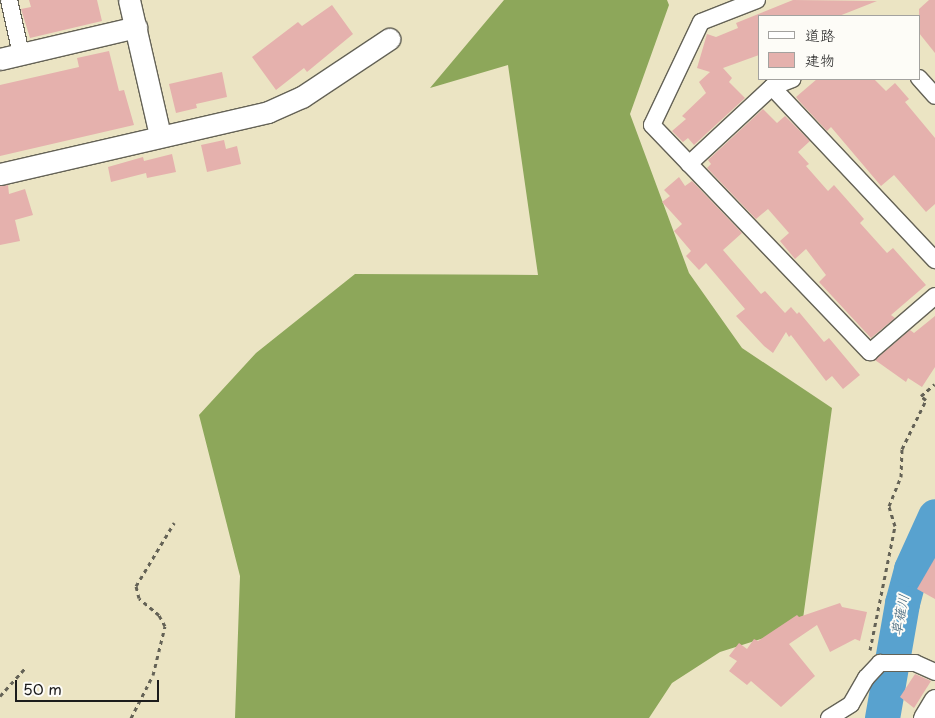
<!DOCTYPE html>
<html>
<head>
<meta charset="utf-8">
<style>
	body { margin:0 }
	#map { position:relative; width:935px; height:718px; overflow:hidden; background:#ebe4c3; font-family:"Playpen Sans","Klee One",sans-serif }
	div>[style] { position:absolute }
	.forest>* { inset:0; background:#8da75a }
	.river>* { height:35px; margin:-17.5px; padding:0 17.5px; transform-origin:17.5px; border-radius:17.5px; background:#58a2cf }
	.building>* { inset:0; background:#e5b1ad }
	.path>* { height:3px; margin-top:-1.5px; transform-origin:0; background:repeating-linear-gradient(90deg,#646256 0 4px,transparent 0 8px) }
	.roads { filter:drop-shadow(1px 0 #646256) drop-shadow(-1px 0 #646256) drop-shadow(0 1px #646256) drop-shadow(0 -1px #646256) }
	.minor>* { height:16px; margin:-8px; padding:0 8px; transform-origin:8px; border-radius:8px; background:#fff }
	.tertiary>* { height:21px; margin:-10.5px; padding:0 10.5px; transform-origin:10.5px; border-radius:10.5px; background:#fff }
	span { translate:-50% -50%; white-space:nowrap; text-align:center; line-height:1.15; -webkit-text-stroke:4px #fdfcf7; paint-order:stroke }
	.water-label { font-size:14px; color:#3a5f76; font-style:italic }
	.legend { position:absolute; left:758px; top:15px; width:162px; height:65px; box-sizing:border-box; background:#fdfcf7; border:1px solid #a3a29f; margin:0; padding:6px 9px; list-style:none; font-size:15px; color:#1c1c1c }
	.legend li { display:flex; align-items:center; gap:10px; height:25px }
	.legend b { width:25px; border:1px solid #a3a29f }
	.scale { position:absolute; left:15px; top:680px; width:144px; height:22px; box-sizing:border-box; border:2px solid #1c1c1c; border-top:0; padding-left:6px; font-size:15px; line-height:18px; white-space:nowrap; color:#1c1c1c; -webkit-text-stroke:4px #fdfcf7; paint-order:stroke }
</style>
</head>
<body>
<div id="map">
	<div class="forest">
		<div style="clip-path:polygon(504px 0,667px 0,669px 5px,630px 114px,689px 273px,742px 348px,832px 408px,802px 626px,720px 652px,672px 683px,649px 718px,235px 718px,240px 576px,199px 415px,256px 353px,355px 274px,538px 275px,508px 65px,430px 88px)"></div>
	</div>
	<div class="river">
		<div style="left:882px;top:718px;width:117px;rotate:-80.1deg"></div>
		<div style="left:902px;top:603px;width:35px;rotate:-75deg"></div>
		<div style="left:911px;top:569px;width:58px;rotate:-65.6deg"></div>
	</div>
	<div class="building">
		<div style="clip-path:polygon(29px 0,97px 0,102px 21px,30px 38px,21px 9px,31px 7px)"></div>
		<div style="clip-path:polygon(793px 0,877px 1px,839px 16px,759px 16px,759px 55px,723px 68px,732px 78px,729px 82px,745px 98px,694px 145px,688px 138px,683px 142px,672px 131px,686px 119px,682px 116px,706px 93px,699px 82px,710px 72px,697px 68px,707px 34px,716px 37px,738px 28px,736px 23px)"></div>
		<div style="clip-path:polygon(929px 0,935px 0,935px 53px,919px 33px,919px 9px)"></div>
		<div style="clip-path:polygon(332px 5px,353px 34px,307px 72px,304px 68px,276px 90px,252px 57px,298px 22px,302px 26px)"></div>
		<div style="clip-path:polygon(109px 51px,119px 91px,124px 90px,134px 125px,0 156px,0 85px,79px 67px,77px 58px)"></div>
		<div style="clip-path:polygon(222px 72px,227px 97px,196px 104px,197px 108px,176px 113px,169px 84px)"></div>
		<div style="clip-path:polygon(817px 79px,874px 79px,886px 91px,895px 83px,909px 99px,905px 102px,935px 138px,935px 204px,926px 212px,894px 175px,881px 186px,831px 127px,827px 131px,800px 102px,796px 97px)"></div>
		<div style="clip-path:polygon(763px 109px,777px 123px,785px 116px,810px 141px,798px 152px,809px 164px,806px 166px,828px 191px,834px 185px,864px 219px,860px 223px,887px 253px,893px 248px,926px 285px,891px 315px,895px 318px,871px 338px,819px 282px,826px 275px,806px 249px,795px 259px,780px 241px,789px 233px,768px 209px,756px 219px,707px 168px,711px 164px,708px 160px)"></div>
		<div style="clip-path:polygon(224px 140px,226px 149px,237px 146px,241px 164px,207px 172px,201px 145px)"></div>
		<div style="clip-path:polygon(172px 154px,176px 172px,147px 178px,146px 173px,111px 182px,108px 167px,143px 157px,144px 161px)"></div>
		<div style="clip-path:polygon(679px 177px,685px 186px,692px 181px,742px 233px,723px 250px,761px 294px,765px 291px,785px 313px,791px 307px,797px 314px,799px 312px,824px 342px,829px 338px,860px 375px,843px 389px,832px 376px,826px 381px,791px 335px,789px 337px,786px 332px,773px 353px,764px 346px,736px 316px,745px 309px,706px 263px,699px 270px,686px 256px,691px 251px,674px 231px,682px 224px,662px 202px,670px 196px,664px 190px)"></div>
		<div style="clip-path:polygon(8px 185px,9px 194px,25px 189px,33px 215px,15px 220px,20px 241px,0 245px,0 186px)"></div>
		<div style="clip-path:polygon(935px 316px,935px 367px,922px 387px,908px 378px,906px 382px,875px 360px,910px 330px,914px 333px)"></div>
		<div style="clip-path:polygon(935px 558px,935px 599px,917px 589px)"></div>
		<div style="clip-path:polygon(840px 603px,842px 607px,867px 612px,860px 641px,855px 639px,830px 652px,817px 625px,789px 644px,815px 676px,781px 707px,751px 681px,747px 685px,729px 671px,737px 661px,729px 656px,739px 643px,747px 649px,754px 639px,758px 641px,797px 615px,799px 617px)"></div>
		<div style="clip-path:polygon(915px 674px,931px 681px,914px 708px,900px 697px)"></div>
	</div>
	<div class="path">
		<div style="left:870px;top:650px;width:126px;rotate:-78.6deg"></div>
		<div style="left:895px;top:526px;width:21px;rotate:-107deg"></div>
		<div style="left:889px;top:506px;width:31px;rotate:-68deg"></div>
		<div style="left:901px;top:477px;width:28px;rotate:-88deg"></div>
		<div style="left:902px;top:449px;width:55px;rotate:-63.9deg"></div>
		<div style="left:926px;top:400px;width:6px;rotate:-141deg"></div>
		<div style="left:921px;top:396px;width:18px;rotate:-41deg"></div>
		<div style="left:0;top:696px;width:38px;rotate:-48deg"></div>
		<div style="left:131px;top:718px;width:48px;rotate:-62.9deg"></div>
		<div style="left:153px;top:675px;width:50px;rotate:-76.2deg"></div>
		<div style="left:165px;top:626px;width:13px;rotate:-119deg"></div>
		<div style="left:159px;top:615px;width:26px;rotate:-140deg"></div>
		<div style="left:139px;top:598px;width:12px;rotate:-104deg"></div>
		<div style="left:136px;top:586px;width:74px;rotate:-58.9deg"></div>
	</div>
	<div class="roads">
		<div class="minor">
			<div style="left:9px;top:0;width:55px;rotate:77.5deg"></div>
			<div style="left:757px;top:0;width:60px;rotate:158.6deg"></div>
			<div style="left:701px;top:22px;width:114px;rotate:115.4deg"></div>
			<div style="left:652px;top:125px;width:315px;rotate:46.2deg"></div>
			<div style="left:870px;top:352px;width:86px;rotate:-40.7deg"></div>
			<div style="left:919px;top:78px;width:24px;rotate:48deg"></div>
			<div style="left:772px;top:87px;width:238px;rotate:46.7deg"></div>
			<div style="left:689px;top:164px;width:113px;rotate:-42.9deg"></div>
			<div style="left:772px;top:87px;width:22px;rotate:-21deg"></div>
			<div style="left:829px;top:718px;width:26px;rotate:-32deg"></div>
			<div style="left:851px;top:704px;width:30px;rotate:-60deg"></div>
			<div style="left:866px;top:678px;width:21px;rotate:-47deg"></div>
			<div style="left:880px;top:663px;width:35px"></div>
			<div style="left:915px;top:663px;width:22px;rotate:24deg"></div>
		</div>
		<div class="tertiary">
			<div style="left:129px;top:0;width:139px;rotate:77.1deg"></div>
			<div style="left:0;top:59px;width:140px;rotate:-13.2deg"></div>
			<div style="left:0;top:174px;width:275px;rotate:-13deg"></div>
			<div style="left:268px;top:112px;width:37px;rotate:-24deg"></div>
			<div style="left:302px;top:97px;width:105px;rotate:-33.7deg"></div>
			<div style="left:924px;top:718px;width:21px;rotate:-59deg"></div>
		</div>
	</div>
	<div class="water-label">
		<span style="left:900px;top:615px;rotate:-79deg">草薙川</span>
	</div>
	<ul class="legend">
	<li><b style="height:6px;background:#fff"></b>道路</li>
	<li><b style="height:14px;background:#e5b1ad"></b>建物</li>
	</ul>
	<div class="scale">50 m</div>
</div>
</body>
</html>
